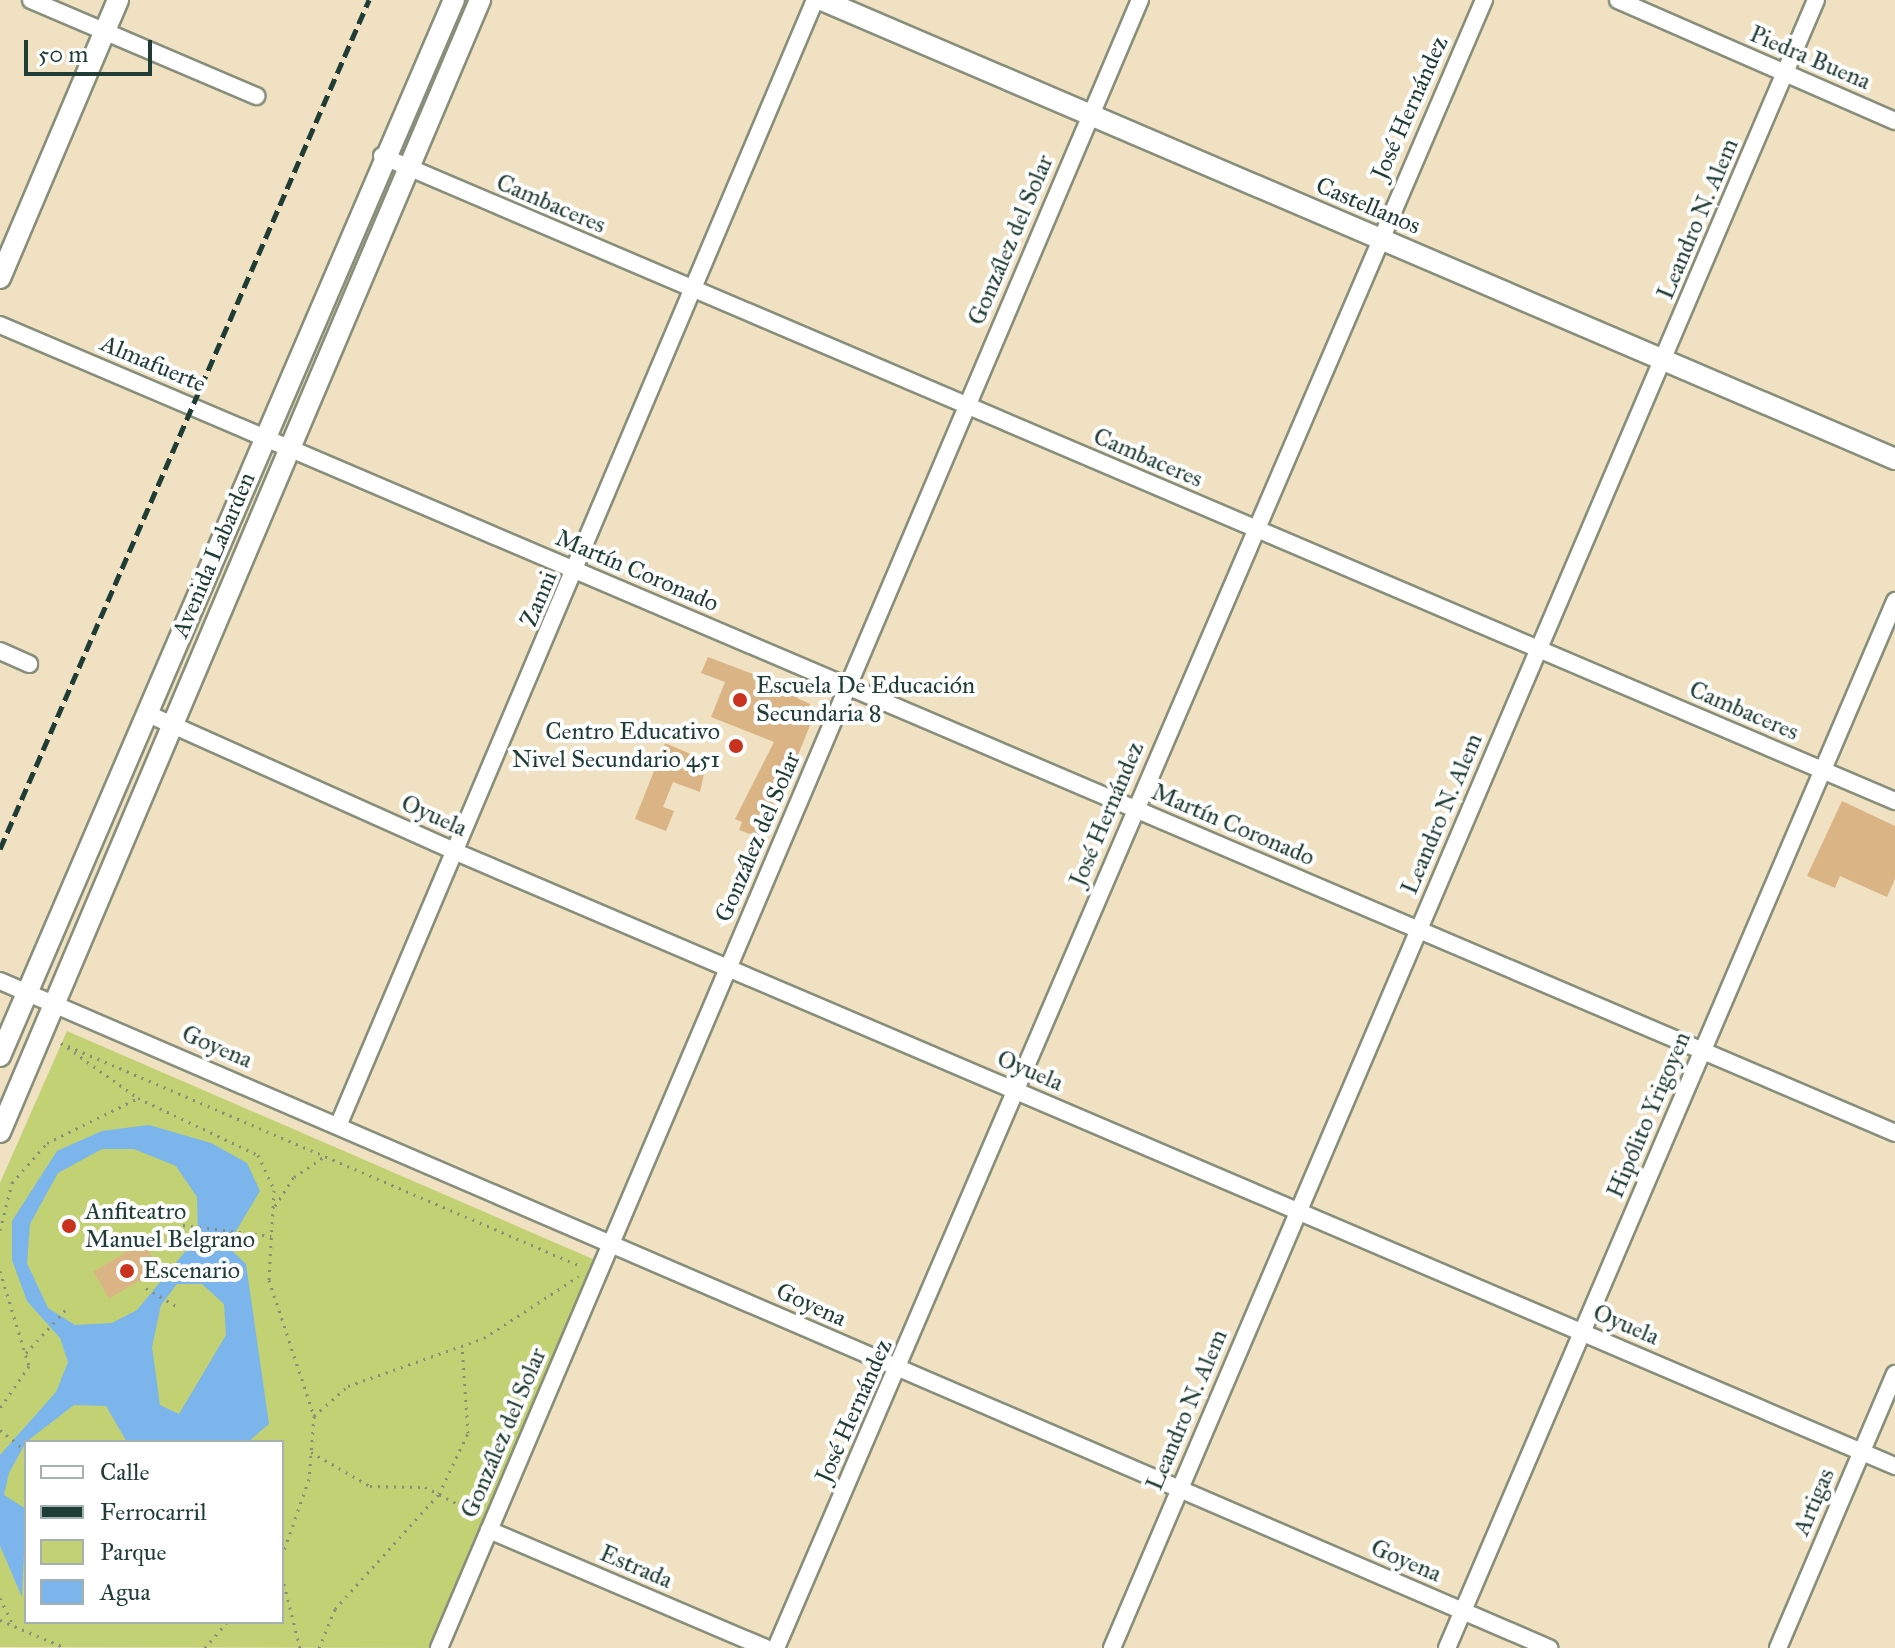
<!DOCTYPE html>
<html>
<head>
<meta charset="utf-8">
<style>
	body { margin:0 }
	#map { position:relative; width:1895px; height:1648px; overflow:hidden; background:#efe1c2; font-family:"IM FELL Great Primer",serif }
	div>[style] { position:absolute }
	.green>* { inset:0; background:#c1d174 }
	.water>* { inset:0; background:#7bb5ec }
	.building>* { inset:0; background:#dbb486; transform-origin:0 0 }
	.path>* { height:3px; margin-top:-1.5px; transform-origin:0; background:repeating-linear-gradient(90deg,#878f7b 0 2px,transparent 0 8px) }
	.roads { filter:drop-shadow(2px 0 #878f7b) drop-shadow(-2px 0 #878f7b) drop-shadow(0 2px #878f7b) drop-shadow(0 -2px #878f7b) }
	.minor>* { height:16px; margin:-8px; padding:0 8px; transform-origin:8px; border-radius:8px; background:#fff }
	.tertiary>* { height:20px; margin:-10px; padding:0 10px; transform-origin:10px; border-radius:10px; background:#fff }
	.rail>* { height:5px; margin-top:-2.5px; transform-origin:0; background:repeating-linear-gradient(90deg,#1f3d34 0 12px,transparent 0 18px) }
	.dots>* { width:22px; height:22px; translate:-50% -50%; box-sizing:border-box; border:4px solid #fff; border-radius:50% }
	span { translate:-50% -50%; white-space:nowrap; text-align:center; line-height:1.15; -webkit-text-stroke:8px #fff; paint-order:stroke }
	.street-label { font-size:24px; color:#1f3d34 }
	.poi-label { font-size:24px; color:#1f3d34 }
	.left { translate:0 -50%; text-align:left }
	.right { translate:-100% -50%; text-align:right }
	.legend { position:absolute; left:24px; top:1440px; width:260px; height:184px; box-sizing:border-box; background:#fff; border:2px solid #a5b1ae; margin:0; padding:10px 14px; list-style:none; font-size:24px; color:#1f3d34 }
	.legend li { display:flex; align-items:center; gap:16px; height:40px }
	.legend b { width:40px; border:2px solid #a5b1ae }
	.scale { position:absolute; left:24px; top:40px; width:128px; height:36px; box-sizing:border-box; border:4px solid #1f3d34; border-top:0; padding-left:10px; font-size:24px; line-height:28px; white-space:nowrap; color:#1f3d34; -webkit-text-stroke:6px #fff; paint-order:stroke }
</style>
</head>
<body>
<div id="map">
	<div class="green">
		<div style="clip-path:polygon(evenodd,67px 1031px,602px 1263px,434px 1648px,0 1647px,0 1183px,67px 1031px,26px 1442px,282px 1442px,282px 1622px,26px 1622px,26px 1442px)"></div>
	</div>
	<div class="water">
		<div style="clip-path:polygon(evenodd,149px 1125px,211px 1143px,247px 1163px,260px 1191px,227px 1246px,246px 1264px,269px 1424px,248px 1442px,127px 1442px,106px 1406px,74px 1405px,26px 1442px,9px 1473px,4px 1495px,26px 1509px,22px 1597px,0 1546px,0 1455px,56px 1392px,68px 1362px,60px 1338px,27px 1301px,12px 1260px,12px 1221px,57px 1151px,102px 1131px,149px 1125px,102px 1149px,134px 1149px,176px 1166px,197px 1197px,198px 1236px,137px 1310px,112px 1323px,75px 1325px,48px 1308px,27px 1263px,30px 1224px,58px 1173px,102px 1149px,149px 1125px,177px 1284px,202px 1284px,224px 1304px,226px 1335px,179px 1414px,160px 1405px,152px 1347px,161px 1305px,177px 1284px)"></div>
	</div>
	<div class="building">
		<div style="clip-path:polygon(708px 657px,800px 692px,797px 698px,810px 704px,806px 714px,813px 718px,764px 839px,739px 830px,742px 822px,735px 819px,774px 742px,711px 717px,725px 682px,701px 673px)"></div>
		<div style="clip-path:polygon(665px 743px,707px 761px,700px 792px,673px 782px,663px 807px,674px 811px,666px 831px,635px 819px)"></div>
		<div style="clip-path:polygon(1842px 801px,1895px 826px,1895px 879px,1887px 897px,1840px 876px,1835px 888px,1807px 876px)"></div>
		<div style="left:143px;top:1242px;width:31px;height:58px;rotate:59deg"></div>
	</div>
	<div class="path">
		<div style="left:61px;top:1043px;width:95px;rotate:35.5deg"></div>
		<div style="left:138px;top:1098px;width:133px;rotate:25.4deg"></div>
		<div style="left:258px;top:1155px;width:38px;rotate:65deg"></div>
		<div style="left:274px;top:1190px;width:90px;rotate:93.2deg"></div>
		<div style="left:269px;top:1280px;width:143px;rotate:71.7deg"></div>
		<div style="left:314px;top:1416px;width:63px;rotate:94.5deg"></div>
		<div style="left:309px;top:1479px;width:82px;rotate:109.3deg"></div>
		<div style="left:68px;top:1046px;width:560px;rotate:23.23deg"></div>
		<div style="left:275px;top:1206px;width:35px;rotate:-57deg"></div>
		<div style="left:294px;top:1177px;width:37px;rotate:-34deg"></div>
		<div style="left:183px;top:1225px;width:89px;rotate:7.1deg"></div>
		<div style="left:0;top:1230px;width:49px;rotate:-75.7deg"></div>
		<div style="left:12px;top:1183px;width:53px;rotate:-48.8deg"></div>
		<div style="left:47px;top:1143px;width:102px;rotate:-26.3deg"></div>
		<div style="left:0;top:1271px;width:99px;rotate:73deg"></div>
		<div style="left:29px;top:1366px;width:51px;rotate:124.6deg"></div>
		<div style="left:146px;top:1288px;width:35px;rotate:31deg"></div>
		<div style="left:26px;top:1353px;width:62px;rotate:-47.6deg"></div>
		<div style="left:314px;top:1416px;width:45px;rotate:-41.4deg"></div>
		<div style="left:348px;top:1386px;width:144px;rotate:-19.4deg"></div>
		<div style="left:484px;top:1338px;width:113px;rotate:-33.1deg"></div>
		<div style="left:0;top:1430px;width:33px;rotate:38deg"></div>
		<div style="left:311px;top:1452px;width:68px;rotate:30deg"></div>
		<div style="left:370px;top:1486px;width:55px;rotate:1deg"></div>
		<div style="left:425px;top:1487px;width:61px;rotate:27.4deg"></div>
		<div style="left:282px;top:1576px;width:74px;rotate:76deg"></div>
		<div style="left:0;top:1598px;width:28px;rotate:64deg"></div>
		<div style="left:0;top:1620px;width:72px;rotate:23deg"></div>
		<div style="left:205px;top:1648px;width:34px;rotate:-50deg"></div>
		<div style="left:319px;top:1648px;width:42px;rotate:-67.7deg"></div>
		<div style="left:335px;top:1609px;width:155px;rotate:-47.9deg"></div>
		<div style="left:439px;top:1494px;width:68px;rotate:-64.6deg"></div>
		<div style="left:468px;top:1433px;width:87px;rotate:-93.9deg"></div>
	</div>
	<div class="roads">
		<div class="minor">
			<div style="left:31px;top:0;width:245px;rotate:23.1deg"></div>
			<div style="left:1618px;top:0;width:302px;rotate:23.6deg"></div>
			<div style="left:382px;top:156px;width:1645px;rotate:23.09deg"></div>
			<div style="left:0;top:325px;width:2060px;rotate:23.09deg"></div>
			<div style="left:0;top:651px;width:32px;rotate:24deg"></div>
			<div style="left:148px;top:714px;width:338px;rotate:24.1deg"></div>
			<div style="left:456px;top:852px;width:1565px;rotate:23.11deg"></div>
			<div style="left:0;top:981px;width:1687px;rotate:23.3deg"></div>
			<div style="left:338px;top:1126px;width:1223px;rotate:-67.04deg"></div>
			<div style="left:489px;top:1530px;width:300px;rotate:23.1deg"></div>
			<div style="left:439px;top:1648px;width:1791px;rotate:-66.96deg"></div>
			<div style="left:776px;top:1648px;width:1794px;rotate:-66.75deg"></div>
			<div style="left:1112px;top:1648px;width:1792px;rotate:-66.87deg"></div>
			<div style="left:1447px;top:1648px;width:1139px;rotate:-66.83deg"></div>
			<div style="left:1778px;top:1648px;width:298px;rotate:-66.9deg"></div>
		</div>
		<div class="tertiary">
			<div style="left:822px;top:0;width:1167px;rotate:23.16deg"></div>
			<div style="left:0;top:278px;width:302px;rotate:-67deg"></div>
			<div style="left:0;top:1056px;width:1149px;rotate:-66.74deg"></div>
			<div style="left:0;top:1132px;width:1230px;rotate:-67.02deg"></div>
		</div>
	</div>
	<div class="rail">
		<div style="left:0;top:849px;width:926px;rotate:-66.51deg"></div>
	</div>
	<div class="dots">
		<div style="left:740px;top:700px;background:#c8321e"></div>
		<div style="left:736px;top:746px;background:#c8321e"></div>
		<div style="left:69px;top:1226px;background:#c8321e"></div>
		<div style="left:127px;top:1271px;background:#c8321e"></div>
	</div>
	<div class="street-label">
		<span style="left:1810px;top:58px;rotate:23deg">Piedra Buena</span>
		<span style="left:1410px;top:108px;rotate:-66deg">José Hernández</span>
		<span style="left:551px;top:204px;rotate:23deg">Cambaceres</span>
		<span style="left:1368px;top:206px;rotate:23deg">Castellanos</span>
		<span style="left:1698px;top:219px;rotate:-67deg">Leandro N. Alem</span>
		<span style="left:1011px;top:240px;rotate:-67deg">González del Solar</span>
		<span style="left:153px;top:364px;rotate:23deg">Almafuerte</span>
		<span style="left:1148px;top:458px;rotate:23deg">Cambaceres</span>
		<span style="left:214px;top:555px;rotate:-67deg">Avenida Labarden</span>
		<span style="left:637px;top:571px;rotate:23deg">Martín Coronado</span>
		<span style="left:539px;top:599px;rotate:-67deg">Zanni</span>
		<span style="left:1744px;top:711px;rotate:23deg">Cambaceres</span>
		<span style="left:1107px;top:814px;rotate:-67deg">José Hernández</span>
		<span style="left:1442px;top:814px;rotate:-67deg">Leandro N. Alem</span>
		<span style="left:434px;top:816px;rotate:24deg">Oyuela</span>
		<span style="left:1233px;top:825px;rotate:23deg">Martín Coronado</span>
		<span style="left:758px;top:837px;rotate:-67deg">González del Solar</span>
		<span style="left:217px;top:1047px;rotate:23deg">Goyena</span>
		<span style="left:1030px;top:1071px;rotate:23deg">Oyuela</span>
		<span style="left:1649px;top:1115px;rotate:-67deg">Hipólito Yrigoyen</span>
		<span style="left:811px;top:1305px;rotate:24deg">Goyena</span>
		<span style="left:1626px;top:1325px;rotate:23deg">Oyuela</span>
		<span style="left:1187px;top:1410px;rotate:-67deg">Leandro N. Alem</span>
		<span style="left:854px;top:1411px;rotate:-66deg">José Hernández</span>
		<span style="left:504px;top:1433px;rotate:-67deg">González del Solar</span>
		<span style="left:1814px;top:1502px;rotate:-67deg">Artigas</span>
		<span style="left:1406px;top:1561px;rotate:23deg">Goyena</span>
		<span style="left:636px;top:1567px;rotate:23deg">Estrada</span>
	</div>
	<div class="poi-label">
		<span class="left" style="left:756px;top:700px">Escuela De Educación<br>Secundaria 8</span>
		<span class="right" style="left:720px;top:746px">Centro Educativo<br>Nivel Secundario 451</span>
		<span class="left" style="left:85px;top:1226px">Anfiteatro<br>Manuel Belgrano</span>
		<span class="left" style="left:143px;top:1271px">Escenario</span>
	</div>
	<ul class="legend">
	<li><b style="height:10px;background:#fff"></b>Calle</li>
	<li><b style="height:10px;background:#1f3d34"></b>Ferrocarril</li>
	<li><b style="height:22px;background:#c1d174"></b>Parque</li>
	<li><b style="height:22px;background:#7bb5ec"></b>Agua</li>
	</ul>
	<div class="scale">50 m</div>
</div>
</body>
</html>
